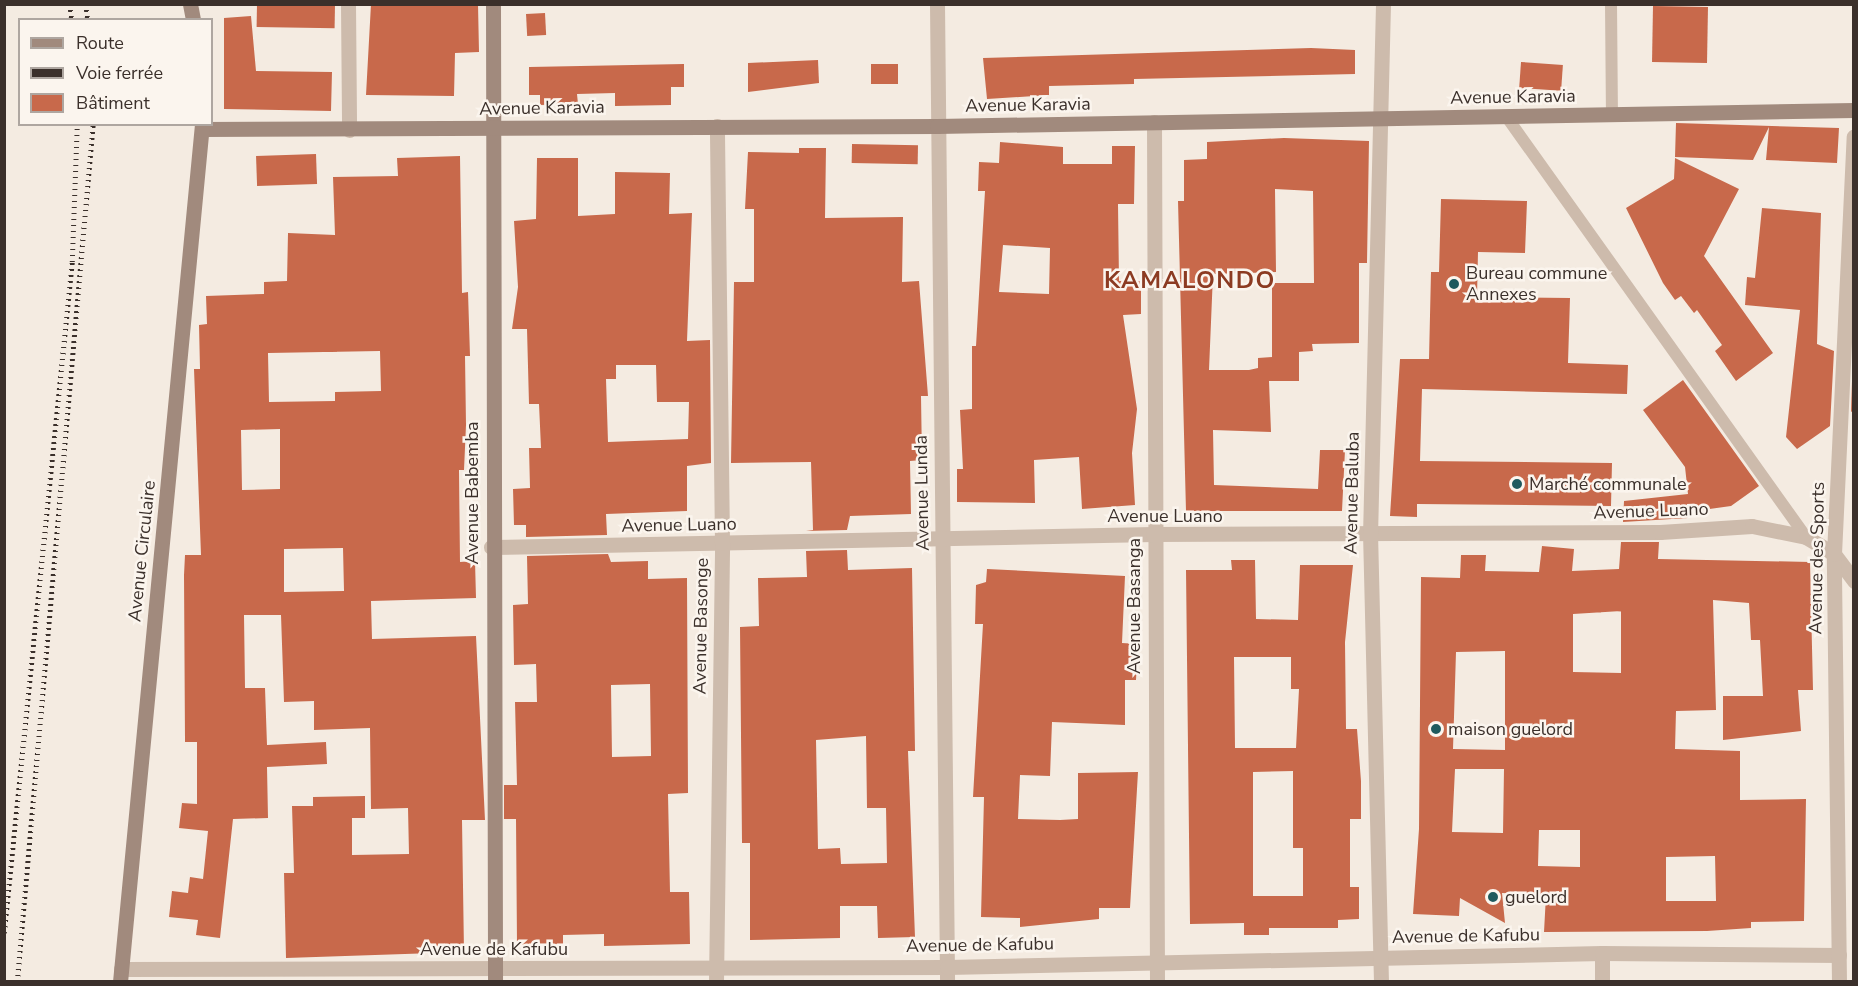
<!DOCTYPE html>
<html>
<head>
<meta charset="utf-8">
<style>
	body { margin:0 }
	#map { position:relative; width:1858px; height:986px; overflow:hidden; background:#f4ebe1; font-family:"Nunito Sans",sans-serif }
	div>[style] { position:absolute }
	.building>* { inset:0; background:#c8694b; transform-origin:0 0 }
	.lane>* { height:12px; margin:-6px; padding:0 6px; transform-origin:6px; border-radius:6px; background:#cdbbac }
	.street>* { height:15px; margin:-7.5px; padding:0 7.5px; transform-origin:7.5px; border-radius:7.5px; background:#cdbbac }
	.secondary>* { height:15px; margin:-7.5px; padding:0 7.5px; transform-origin:7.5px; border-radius:7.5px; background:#a18a7d }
	.rail>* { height:4.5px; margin-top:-2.25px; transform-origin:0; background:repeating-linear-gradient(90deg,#3b302b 0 1.5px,transparent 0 6px) }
	.dots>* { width:16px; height:16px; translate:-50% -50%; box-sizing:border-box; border:3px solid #fbf5ee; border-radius:50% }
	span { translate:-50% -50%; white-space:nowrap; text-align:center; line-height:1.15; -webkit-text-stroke:5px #fbf5ee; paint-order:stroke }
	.street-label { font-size:18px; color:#3b302b }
	.poi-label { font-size:18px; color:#3b302b }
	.left { translate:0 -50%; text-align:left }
	.district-label { font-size:24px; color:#8c3b22; font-weight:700; letter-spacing:1.5px }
	.frame { position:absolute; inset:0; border:6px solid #3b302b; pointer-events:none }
	.legend { position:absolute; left:18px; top:18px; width:195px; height:108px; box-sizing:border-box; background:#fbf5ee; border:2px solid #aea6a0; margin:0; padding:8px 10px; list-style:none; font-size:18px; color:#3b302b }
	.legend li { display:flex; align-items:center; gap:12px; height:30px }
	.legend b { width:30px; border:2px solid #aea6a0 }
</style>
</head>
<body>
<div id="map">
	<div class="building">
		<div style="left:257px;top:4px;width:78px;height:23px;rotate:1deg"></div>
		<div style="clip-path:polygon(371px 4px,478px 4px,479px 52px,455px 53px,454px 96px,366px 95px)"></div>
		<div style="left:1653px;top:6px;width:55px;height:56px;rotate:1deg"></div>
		<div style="left:545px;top:13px;width:22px;height:19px;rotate:87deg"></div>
		<div style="clip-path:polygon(251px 16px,256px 71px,332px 72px,331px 111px,224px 109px,224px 18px)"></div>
		<div style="clip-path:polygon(1311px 48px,1355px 50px,1355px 74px,1134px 79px,1134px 84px,1049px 86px,1049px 95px,987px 99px,983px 58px)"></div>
		<div style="clip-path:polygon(818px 60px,819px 83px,748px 92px,748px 63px)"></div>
		<div style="left:1521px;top:62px;width:42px;height:26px;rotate:4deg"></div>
		<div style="clip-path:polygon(684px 64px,684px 87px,671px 87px,671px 105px,615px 106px,615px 93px,577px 94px,578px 104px,540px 105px,540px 95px,529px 95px,529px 67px)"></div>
		<div style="left:898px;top:64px;width:20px;height:27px;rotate:90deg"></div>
		<div style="clip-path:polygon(1676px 123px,1839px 128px,1837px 163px,1766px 160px,1769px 127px,1753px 160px,1675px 157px)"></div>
		<div style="clip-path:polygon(evenodd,1284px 138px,1369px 141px,1367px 263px,1359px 263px,1359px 343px,1312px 344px,1313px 351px,1299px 352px,1299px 381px,1269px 381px,1271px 432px,1213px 430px,1214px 485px,1318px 489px,1320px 450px,1345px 450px,1342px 511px,1186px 511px,1178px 201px,1184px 201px,1184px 160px,1207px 159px,1207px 142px,1284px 138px,1275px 189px,1313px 191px,1314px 283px,1272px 283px,1272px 357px,1258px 358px,1258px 368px,1249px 370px,1209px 370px,1213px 274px,1276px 272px,1275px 189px)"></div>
		<div style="clip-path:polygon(evenodd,1000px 142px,1063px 147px,1063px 164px,1112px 164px,1112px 146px,1135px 146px,1134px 204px,1118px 204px,1119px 281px,1141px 281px,1141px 314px,1123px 315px,1137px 409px,1132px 453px,1135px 505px,1082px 509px,1079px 457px,1034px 460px,1035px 503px,957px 502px,957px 469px,963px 469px,960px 410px,972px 409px,972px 346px,976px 346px,985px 191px,978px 191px,979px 162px,999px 163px,1000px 142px,1003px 245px,1050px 248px,1049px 294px,999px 292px,1003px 245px)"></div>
		<div style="left:852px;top:144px;width:66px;height:19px;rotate:1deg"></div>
		<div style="clip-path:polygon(799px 148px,826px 148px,825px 218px,903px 217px,902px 282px,919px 281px,928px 396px,921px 396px,922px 460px,910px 461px,911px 514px,850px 516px,847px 530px,806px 531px,813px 530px,811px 462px,731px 463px,734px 282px,754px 282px,754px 209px,745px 209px,748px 152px,799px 153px)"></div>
		<div style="left:316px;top:154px;width:30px;height:60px;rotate:88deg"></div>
		<div style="clip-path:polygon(evenodd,460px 156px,462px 293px,468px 292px,470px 356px,465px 356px,466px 425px,464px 470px,459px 470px,460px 562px,475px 561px,476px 598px,371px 601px,372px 639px,476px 636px,485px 820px,462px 820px,464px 952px,286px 958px,284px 873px,294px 873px,292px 806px,313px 806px,313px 797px,365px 796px,365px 818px,352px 818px,352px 855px,409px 854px,408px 808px,371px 809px,370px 728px,314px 730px,314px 701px,284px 702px,281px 615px,244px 615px,245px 688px,265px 688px,267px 745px,326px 742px,327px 764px,267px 767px,268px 818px,233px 819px,220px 938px,196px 935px,198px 920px,169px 917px,172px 891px,188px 893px,190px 877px,203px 879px,208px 831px,179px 828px,182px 803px,197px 804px,197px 742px,185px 742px,184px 575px,185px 555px,201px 555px,194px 369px,200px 369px,199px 325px,207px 324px,206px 296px,264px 294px,264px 282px,287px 281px,288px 233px,335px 235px,333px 177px,398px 176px,397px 158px,460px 156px,380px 351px,381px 391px,335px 392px,335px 401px,269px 402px,268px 353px,380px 351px,460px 156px,280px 429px,280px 489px,242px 490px,241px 430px,280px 429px,460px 156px,343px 548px,344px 591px,284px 592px,284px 549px,343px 548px)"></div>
		<div style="clip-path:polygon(evenodd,537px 158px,578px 158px,578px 216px,615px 214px,615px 172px,670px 173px,669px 214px,692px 213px,687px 341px,710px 340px,711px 463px,687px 466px,687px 511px,606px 514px,607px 535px,526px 537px,526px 525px,514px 525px,513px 489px,530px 488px,529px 448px,541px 448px,539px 404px,529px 404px,527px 329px,512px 329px,518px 287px,514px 221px,536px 219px,537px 158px,616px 365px,656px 365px,657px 402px,689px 402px,688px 439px,608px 442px,606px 379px,616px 379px,616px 365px)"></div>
		<div style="clip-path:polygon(1675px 158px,1739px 189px,1704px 256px,1773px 353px,1736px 381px,1715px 351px,1722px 345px,1697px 310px,1694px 313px,1681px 296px,1675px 300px,1663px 283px,1626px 208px,1674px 179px)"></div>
		<div style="clip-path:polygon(1441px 199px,1527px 201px,1525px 253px,1478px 252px,1477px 297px,1570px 298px,1568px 363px,1628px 365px,1627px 394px,1422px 389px,1420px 461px,1612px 463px,1611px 506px,1417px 504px,1417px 517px,1390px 516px,1400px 359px,1429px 359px,1431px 272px,1439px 272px)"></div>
		<div style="clip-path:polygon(1762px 208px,1821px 213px,1817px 344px,1834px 351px,1830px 426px,1797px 449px,1786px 437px,1800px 310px,1745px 305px,1747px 277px,1755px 278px)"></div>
		<div style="clip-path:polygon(1853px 352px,1854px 410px,1851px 412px)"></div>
		<div style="clip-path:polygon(1683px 380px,1759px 486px,1731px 506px,1688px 512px,1688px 518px,1623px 522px,1624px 501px,1688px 494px,1685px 467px,1643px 410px)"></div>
		<div style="clip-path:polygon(evenodd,1621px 542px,1659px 542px,1658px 559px,1810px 562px,1813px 690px,1798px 690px,1801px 731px,1723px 740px,1723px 696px,1763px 696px,1760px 640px,1751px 640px,1749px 603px,1713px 600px,1716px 710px,1676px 711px,1675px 749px,1740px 751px,1740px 800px,1806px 799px,1804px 921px,1751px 922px,1751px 928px,1707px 931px,1544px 932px,1546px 895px,1502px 893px,1505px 923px,1460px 898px,1459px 916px,1413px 914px,1419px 829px,1421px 577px,1460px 578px,1461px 555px,1486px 555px,1485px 571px,1539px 572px,1542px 546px,1574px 549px,1572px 571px,1619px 569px,1621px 542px,1621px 611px,1621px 673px,1573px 672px,1573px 614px,1621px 611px,1621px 542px,1505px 651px,1505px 750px,1453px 749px,1456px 652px,1505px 651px,1621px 542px,1455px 769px,1504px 769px,1503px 833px,1452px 832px,1455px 769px,1621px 542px,1539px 830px,1580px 830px,1580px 867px,1538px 866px,1539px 830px,1621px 542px,1715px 856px,1716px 901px,1666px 901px,1666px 857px,1715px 856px)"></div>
		<div style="clip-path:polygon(evenodd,847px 550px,848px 570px,912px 568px,915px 751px,908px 751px,915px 937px,878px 938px,877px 906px,840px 906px,840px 938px,750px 940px,750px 843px,742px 843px,740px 627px,759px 626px,758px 578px,807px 577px,806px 551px,847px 550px,866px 736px,867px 808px,886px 808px,887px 863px,841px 864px,840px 848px,818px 849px,816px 740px,866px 736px)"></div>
		<div style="clip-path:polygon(evenodd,608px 554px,611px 562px,648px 561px,648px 579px,687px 578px,688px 793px,668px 794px,670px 892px,689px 892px,690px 944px,604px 946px,604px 934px,563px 935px,563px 944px,517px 945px,516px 819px,504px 819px,504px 785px,517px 785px,515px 702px,537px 702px,536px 664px,514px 665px,513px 605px,528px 604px,527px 556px,608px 554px,650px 684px,651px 756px,612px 757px,611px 685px,650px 684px)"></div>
		<div style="clip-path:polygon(evenodd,1231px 560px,1255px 560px,1256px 619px,1298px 620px,1300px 565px,1353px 565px,1345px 642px,1346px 729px,1357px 729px,1361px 781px,1361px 819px,1350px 819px,1350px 887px,1359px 887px,1359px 919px,1338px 920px,1338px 928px,1269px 928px,1269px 935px,1244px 935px,1244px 923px,1190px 924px,1186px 570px,1232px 570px,1231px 560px,1234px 657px,1291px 657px,1291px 689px,1299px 689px,1296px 748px,1235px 748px,1234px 657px,1231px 560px,1293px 771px,1293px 848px,1303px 848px,1303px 896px,1253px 896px,1253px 772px,1293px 771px)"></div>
		<div style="clip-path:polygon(987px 569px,1125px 576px,1122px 643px,1138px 644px,1136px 680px,1125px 680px,1125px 725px,1052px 722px,1050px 776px,1020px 775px,1018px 819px,1060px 820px,1078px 819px,1078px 773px,1138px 772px,1130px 908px,1099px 908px,1099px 919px,1020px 927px,1020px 918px,981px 917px,984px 797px,973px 797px,983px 624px,975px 624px,976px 585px,986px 582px)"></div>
	</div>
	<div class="lane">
		<div style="left:1611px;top:4px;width:110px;rotate:89.5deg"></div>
		<div style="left:1506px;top:116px;width:517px;rotate:54.53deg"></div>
	</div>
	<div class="street">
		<div style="left:348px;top:4px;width:126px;rotate:89.5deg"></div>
		<div style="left:937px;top:4px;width:978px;rotate:89.41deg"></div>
		<div style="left:1154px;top:122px;width:860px;rotate:89.8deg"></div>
		<div style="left:491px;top:547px;width:662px;rotate:-1.12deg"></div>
		<div style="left:1153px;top:534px;width:507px;rotate:-0.23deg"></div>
		<div style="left:1660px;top:532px;width:92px;rotate:-3.7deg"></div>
		<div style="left:1752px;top:526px;width:55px;rotate:11.5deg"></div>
		<div style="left:1806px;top:537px;width:33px;rotate:31deg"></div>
		<div style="left:1834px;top:554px;width:34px;rotate:53deg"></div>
		<div style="left:1602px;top:953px;width:29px;rotate:90deg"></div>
		<div style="left:121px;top:969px;width:826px;rotate:-0.14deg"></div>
		<div style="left:947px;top:967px;width:655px;rotate:-1.22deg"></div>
		<div style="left:1602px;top:953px;width:237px;rotate:0.5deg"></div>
		<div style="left:716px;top:982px;width:439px;rotate:-89.2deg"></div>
		<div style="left:722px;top:543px;width:417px;rotate:-90.7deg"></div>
		<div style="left:1381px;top:982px;width:446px;rotate:-91.4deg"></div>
		<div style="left:1370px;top:536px;width:532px;rotate:-88.6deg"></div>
		<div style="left:1839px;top:982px;width:428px;rotate:-90.7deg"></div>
		<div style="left:1834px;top:554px;width:418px;rotate:-87.3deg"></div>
	</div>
	<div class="secondary">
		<div style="left:190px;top:4px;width:16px;rotate:79deg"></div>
		<div style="left:493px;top:4px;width:978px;rotate:89.88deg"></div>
		<div style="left:202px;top:129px;width:735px;rotate:-0.23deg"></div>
		<div style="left:937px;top:126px;width:917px;rotate:-1deg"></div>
		<div style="left:120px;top:982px;width:862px;rotate:-84.54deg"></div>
	</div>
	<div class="rail">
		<div style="left:70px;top:4px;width:16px;rotate:83deg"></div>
		<div style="left:86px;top:4px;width:16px;rotate:83deg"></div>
		<div style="left:4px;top:933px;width:674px;rotate:-84.21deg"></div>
		<div style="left:72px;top:262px;width:138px;rotate:-87.9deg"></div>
		<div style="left:17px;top:982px;width:861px;rotate:-84.94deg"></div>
	</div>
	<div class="dots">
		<div style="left:1454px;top:284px;background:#1f5a5e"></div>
		<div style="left:1517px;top:484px;background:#1f5a5e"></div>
		<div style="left:1436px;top:729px;background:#1f5a5e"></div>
		<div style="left:1493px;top:897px;background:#1f5a5e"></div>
	</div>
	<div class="street-label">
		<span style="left:1513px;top:97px;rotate:-1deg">Avenue Karavia</span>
		<span style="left:1028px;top:105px;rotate:-1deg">Avenue Karavia</span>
		<span style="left:542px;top:108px;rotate:-1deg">Avenue Karavia</span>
		<span style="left:472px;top:493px;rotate:-90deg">Avenue Babemba</span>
		<span style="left:922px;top:493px;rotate:-91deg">Avenue Lunda</span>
		<span style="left:1352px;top:493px;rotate:-89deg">Avenue Baluba</span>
		<span style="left:1651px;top:511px;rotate:-2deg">Avenue Luano</span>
		<span style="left:1165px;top:516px">Avenue Luano</span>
		<span style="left:679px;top:525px;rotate:-1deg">Avenue Luano</span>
		<span style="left:142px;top:551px;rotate:-84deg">Avenue Circulaire</span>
		<span style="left:1817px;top:558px;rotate:-89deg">Avenue des Sports</span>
		<span style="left:1134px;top:606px;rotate:-90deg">Avenue Basanga</span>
		<span style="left:701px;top:626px;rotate:-89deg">Avenue Basonge</span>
		<span style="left:1466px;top:936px;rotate:-1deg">Avenue de Kafubu</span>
		<span style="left:980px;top:945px;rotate:-1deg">Avenue de Kafubu</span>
		<span style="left:494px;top:949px">Avenue de Kafubu</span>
	</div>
	<div class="poi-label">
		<span class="left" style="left:1466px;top:284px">Bureau commune<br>Annexes</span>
		<span class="left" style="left:1529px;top:484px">Marché communale</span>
		<span class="left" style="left:1448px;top:729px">maison guelord</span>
		<span class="left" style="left:1505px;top:897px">guelord</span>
	</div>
	<div class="district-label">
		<span style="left:1190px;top:281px">KAMALONDO</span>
	</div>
	<div class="frame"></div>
	<ul class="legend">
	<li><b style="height:8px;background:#a18a7d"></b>Route</li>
	<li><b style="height:8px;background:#3b302b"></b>Voie ferrée</li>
	<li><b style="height:16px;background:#c8694b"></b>Bâtiment</li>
	</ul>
</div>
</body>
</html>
